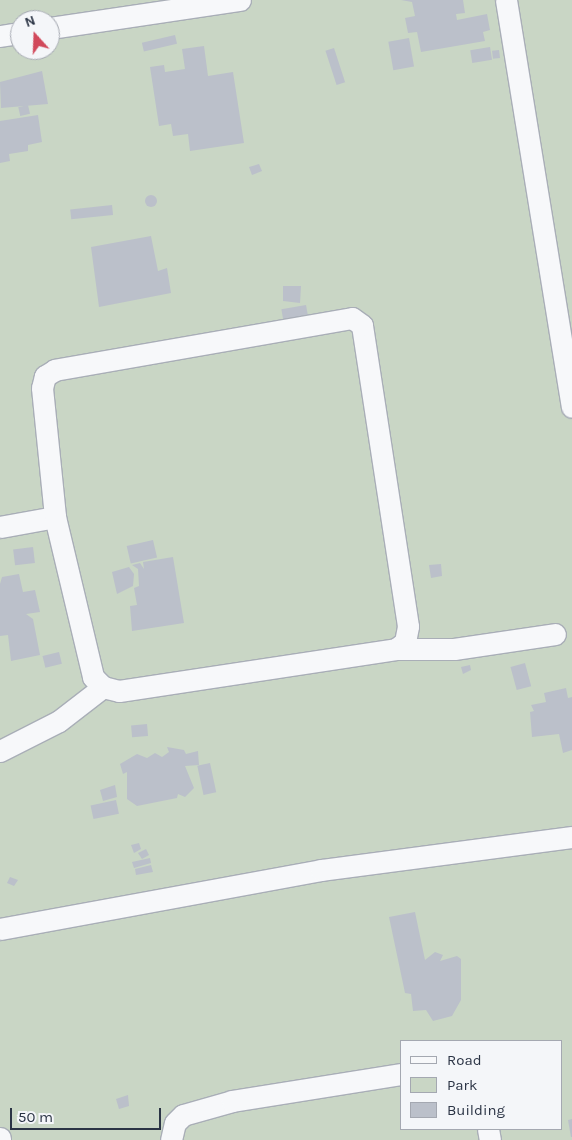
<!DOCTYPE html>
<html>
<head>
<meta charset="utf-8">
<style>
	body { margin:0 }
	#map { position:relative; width:572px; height:1140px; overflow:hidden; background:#e4e7ec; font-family:Karla,sans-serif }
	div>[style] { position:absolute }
	.green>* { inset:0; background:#c9d6c5 }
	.building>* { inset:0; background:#bbc0ca; transform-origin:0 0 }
	.round { border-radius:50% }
	.roads { filter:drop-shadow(1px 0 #a9aeb7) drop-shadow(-1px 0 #a9aeb7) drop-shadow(0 1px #a9aeb7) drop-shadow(0 -1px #a9aeb7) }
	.minor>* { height:21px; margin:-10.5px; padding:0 10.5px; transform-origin:10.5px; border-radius:10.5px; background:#f7f8fa }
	span { translate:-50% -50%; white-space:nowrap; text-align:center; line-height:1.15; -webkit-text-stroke:4px #f4f6f9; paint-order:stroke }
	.legend { position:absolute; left:400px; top:1040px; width:162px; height:90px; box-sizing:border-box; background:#f4f6f9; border:1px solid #a4a8b1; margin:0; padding:6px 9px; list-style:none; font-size:15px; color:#2b3445 }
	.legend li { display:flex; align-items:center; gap:10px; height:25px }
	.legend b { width:25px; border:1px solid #a4a8b1 }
	.north { position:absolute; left:10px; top:10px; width:50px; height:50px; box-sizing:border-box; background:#f4f6f9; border:1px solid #a4a8b1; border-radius:50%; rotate:340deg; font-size:14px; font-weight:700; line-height:20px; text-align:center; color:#2b3445 }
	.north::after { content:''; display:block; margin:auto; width:18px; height:22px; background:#d1495b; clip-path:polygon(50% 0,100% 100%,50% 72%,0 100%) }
	.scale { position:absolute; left:10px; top:1108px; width:151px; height:22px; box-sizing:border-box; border:2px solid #2b3445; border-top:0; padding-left:6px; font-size:15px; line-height:18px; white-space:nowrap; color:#2b3445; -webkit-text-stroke:4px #f4f6f9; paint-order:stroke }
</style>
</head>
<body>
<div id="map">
	<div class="green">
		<div style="clip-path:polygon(evenodd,0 0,572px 0,572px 1140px,0 1140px,0 0,20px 20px,50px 20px,50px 50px,20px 50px,20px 20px,0 0,401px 1041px,561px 1041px,561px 1129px,401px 1129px,401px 1041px)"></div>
	</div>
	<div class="building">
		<div style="clip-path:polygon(401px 0,463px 0,465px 13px,456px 14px,457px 20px,487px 14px,490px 30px,483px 32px,485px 41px,421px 52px,417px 32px,408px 33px,405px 18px,415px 16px,412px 2px)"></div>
		<div style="left:175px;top:35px;width:9px;height:34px;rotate:77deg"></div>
		<div style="left:409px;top:38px;width:29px;height:21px;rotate:80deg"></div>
		<div style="clip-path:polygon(204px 46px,208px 76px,233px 72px,244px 143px,190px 151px,188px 134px,173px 136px,171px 124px,159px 126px,150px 67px,164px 65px,165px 72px,185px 69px,182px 49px)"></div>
		<div style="left:490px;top:47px;width:13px;height:20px;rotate:81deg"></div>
		<div style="left:334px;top:48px;width:36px;height:9px;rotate:72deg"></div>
		<div style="left:499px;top:50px;width:8px;height:7px;rotate:83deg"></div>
		<div style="clip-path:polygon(42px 71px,48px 104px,1px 108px,0 82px)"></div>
		<div style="left:28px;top:105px;width:9px;height:10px;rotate:77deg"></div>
		<div style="clip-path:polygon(38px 115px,42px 142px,28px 145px,28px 151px,9px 154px,10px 161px,0 163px,0 121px)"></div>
		<div style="clip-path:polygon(259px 164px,262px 171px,252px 175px,249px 167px)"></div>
		<div class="round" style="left:145px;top:195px;width:12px;height:12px"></div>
		<div style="left:112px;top:205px;width:10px;height:42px;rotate:84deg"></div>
		<div style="clip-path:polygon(151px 236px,158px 271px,167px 268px,171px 293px,99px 307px,91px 247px)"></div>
		<div style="clip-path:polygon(283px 286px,301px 286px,300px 303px,283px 301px)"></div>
		<div style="left:306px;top:305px;width:11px;height:25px;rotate:80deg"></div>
		<div style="left:153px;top:540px;width:18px;height:27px;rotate:77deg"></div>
		<div style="left:33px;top:547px;width:16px;height:20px;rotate:83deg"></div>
		<div style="clip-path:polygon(173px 557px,184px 623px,132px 631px,130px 606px,137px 605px,134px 588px,139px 586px,138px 569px,132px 565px,140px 563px,144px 569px,143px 562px)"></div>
		<div style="clip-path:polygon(441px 564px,442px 576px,431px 578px,429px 565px)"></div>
		<div style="clip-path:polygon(129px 567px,134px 574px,133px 586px,117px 594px,112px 572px)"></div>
		<div style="clip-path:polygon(19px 574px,23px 592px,35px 590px,40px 612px,26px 614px,33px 619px,40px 655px,11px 661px,8px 635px,0 636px,0 584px,2px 577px)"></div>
		<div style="left:59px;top:652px;width:12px;height:17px;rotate:76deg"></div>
		<div style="left:525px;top:663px;width:24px;height:15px;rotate:75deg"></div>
		<div style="clip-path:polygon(470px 665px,471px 670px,463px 674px,461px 667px)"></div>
		<div style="clip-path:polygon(566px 688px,568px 698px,572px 697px,572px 750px,563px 753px,559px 734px,532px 737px,530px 712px,534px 711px,531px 705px,546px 702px,544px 693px)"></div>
		<div style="left:147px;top:724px;width:12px;height:16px;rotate:85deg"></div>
		<div style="clip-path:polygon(167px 747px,184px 750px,186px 754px,198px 751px,199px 765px,185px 766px,194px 788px,185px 797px,178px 794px,177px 798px,137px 806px,127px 799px,127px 772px,123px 774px,120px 764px,137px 754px,147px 758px,155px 753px,162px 757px,169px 752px)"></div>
		<div style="left:210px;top:763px;width:30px;height:13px;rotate:78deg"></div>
		<div style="clip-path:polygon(115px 785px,117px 797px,103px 801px,100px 790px)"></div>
		<div style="left:116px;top:800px;width:14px;height:26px;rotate:78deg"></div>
		<div style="clip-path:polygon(139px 843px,141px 849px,134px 853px,131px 845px)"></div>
		<div style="clip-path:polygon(146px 849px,149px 855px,142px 859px,138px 853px)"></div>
		<div style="clip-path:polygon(150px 858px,151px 863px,134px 868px,132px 862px)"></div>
		<div style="clip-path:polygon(151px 865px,153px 872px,136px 875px,135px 869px)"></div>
		<div style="clip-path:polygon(10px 877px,18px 880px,14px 886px,7px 883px)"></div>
		<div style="clip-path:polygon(415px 912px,425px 960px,435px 952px,443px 955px,440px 961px,457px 956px,461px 959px,461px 1000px,452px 1016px,433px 1021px,426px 1010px,413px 1011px,411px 994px,405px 993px,389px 917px)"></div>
		<div style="clip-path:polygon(128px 1095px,129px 1106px,119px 1109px,116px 1099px)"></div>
		<div style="clip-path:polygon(572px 1119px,572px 1137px,571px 1137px,568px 1120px)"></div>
	</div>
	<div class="roads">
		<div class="minor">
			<div style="left:506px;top:0;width:412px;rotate:80.8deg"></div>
			<div style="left:50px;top:28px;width:192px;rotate:-8.4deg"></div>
			<div style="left:0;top:36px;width:20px;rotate:-9deg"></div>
			<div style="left:0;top:527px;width:56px;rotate:-10.3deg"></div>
			<div style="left:396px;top:649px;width:11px;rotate:-38deg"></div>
			<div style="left:405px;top:642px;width:16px;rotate:-79deg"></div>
			<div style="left:408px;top:626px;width:304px;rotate:-98.7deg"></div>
			<div style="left:362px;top:325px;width:12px;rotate:-145deg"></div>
			<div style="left:352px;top:318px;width:302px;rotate:170.1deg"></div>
			<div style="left:55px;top:370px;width:12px;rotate:149deg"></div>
			<div style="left:45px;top:376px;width:12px;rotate:104deg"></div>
			<div style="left:42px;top:388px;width:130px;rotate:84.2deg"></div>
			<div style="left:55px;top:517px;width:164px;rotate:76.6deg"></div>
			<div style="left:93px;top:677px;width:14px;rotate:45deg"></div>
			<div style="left:103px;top:687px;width:16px;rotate:14deg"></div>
			<div style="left:119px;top:691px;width:280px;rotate:-8.6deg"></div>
			<div style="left:396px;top:649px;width:58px"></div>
			<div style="left:454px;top:649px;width:102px;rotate:-8.4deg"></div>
			<div style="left:0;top:751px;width:66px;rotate:-27deg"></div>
			<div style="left:59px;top:721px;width:56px;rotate:-37.7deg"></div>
			<div style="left:0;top:929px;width:326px;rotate:-10.4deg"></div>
			<div style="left:321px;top:870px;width:253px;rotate:-7.5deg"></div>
			<div style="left:488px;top:1129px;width:11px;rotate:80deg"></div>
			<div style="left:0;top:1138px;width:2px;rotate:90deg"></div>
			<div style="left:171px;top:1140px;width:17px;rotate:-77deg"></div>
			<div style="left:175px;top:1123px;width:11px;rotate:-45deg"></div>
			<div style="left:183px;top:1115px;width:51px;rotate:-15.9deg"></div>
			<div style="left:232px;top:1101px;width:171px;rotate:-9.1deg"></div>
		</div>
	</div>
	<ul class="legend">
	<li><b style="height:6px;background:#f7f8fa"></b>Road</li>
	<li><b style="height:14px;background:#c9d6c5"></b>Park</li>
	<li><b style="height:14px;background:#bbc0ca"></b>Building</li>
	</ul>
	<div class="north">N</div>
	<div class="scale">50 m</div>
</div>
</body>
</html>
